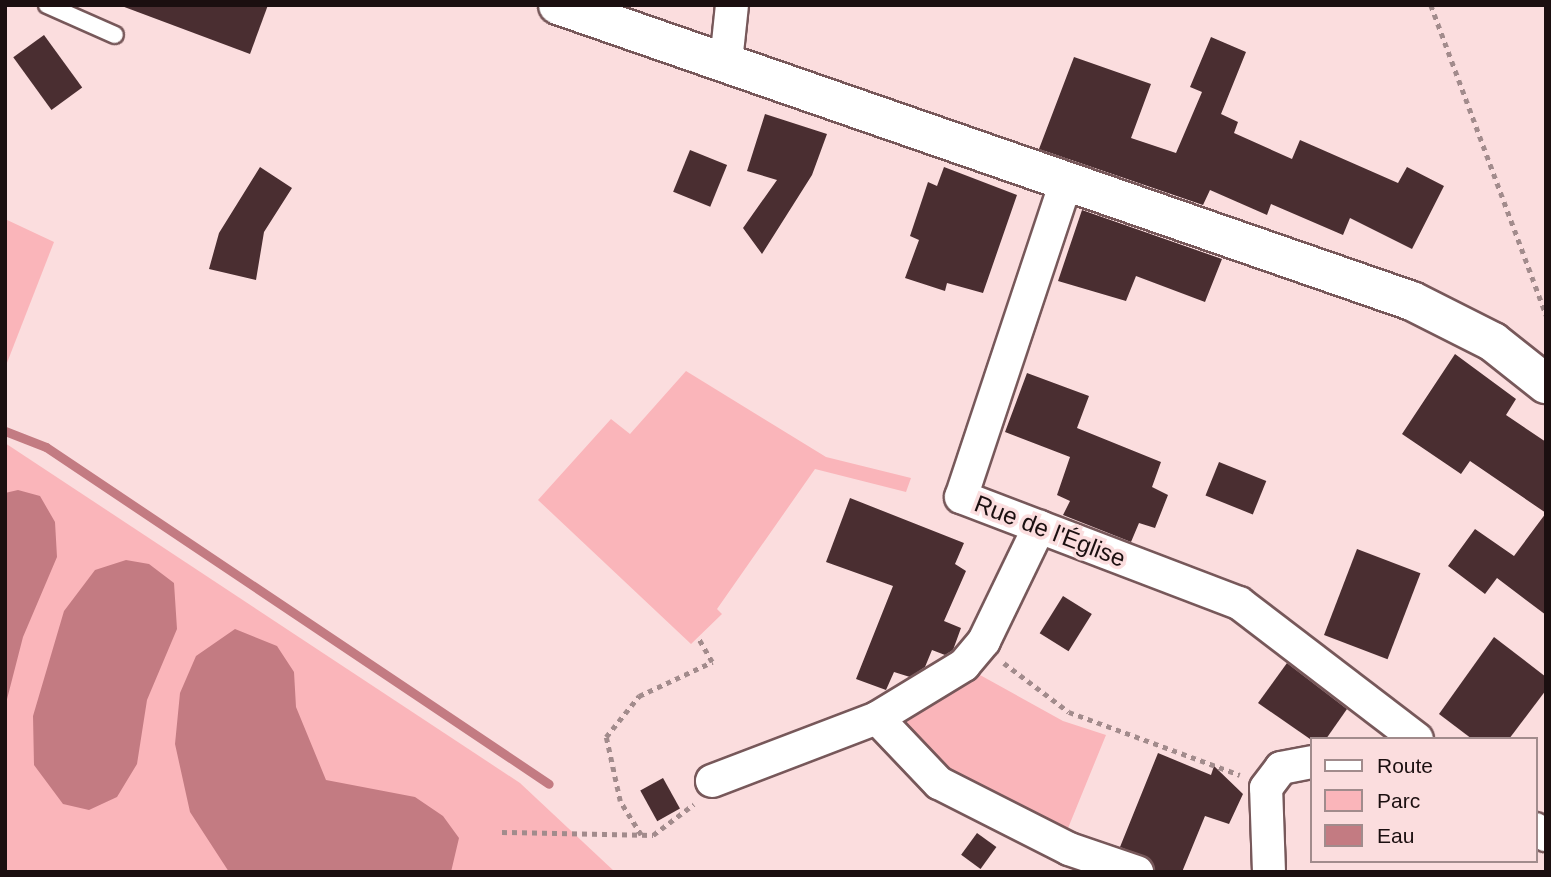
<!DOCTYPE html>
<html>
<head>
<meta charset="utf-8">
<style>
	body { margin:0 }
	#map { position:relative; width:1551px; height:877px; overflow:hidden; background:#fbddde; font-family:Helvetica,sans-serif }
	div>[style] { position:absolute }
	.green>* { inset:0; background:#fab5ba }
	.water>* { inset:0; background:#c37b82 }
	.stream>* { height:9px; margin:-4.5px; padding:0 4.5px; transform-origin:4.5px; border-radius:4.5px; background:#c37b82 }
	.building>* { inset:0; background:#4a2e31; transform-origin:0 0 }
	.path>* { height:4.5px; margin-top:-2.25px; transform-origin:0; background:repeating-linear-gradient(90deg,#a28b8c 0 5px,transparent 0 10px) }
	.roads { filter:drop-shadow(2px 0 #77585a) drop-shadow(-2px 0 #77585a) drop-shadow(0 2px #77585a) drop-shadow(0 -2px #77585a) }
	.lane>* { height:16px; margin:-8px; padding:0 8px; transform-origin:8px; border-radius:8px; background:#fff }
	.street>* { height:32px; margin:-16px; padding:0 16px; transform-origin:16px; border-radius:16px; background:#fff }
	.secondary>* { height:38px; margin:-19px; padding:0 19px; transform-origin:19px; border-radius:19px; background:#fff }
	span { translate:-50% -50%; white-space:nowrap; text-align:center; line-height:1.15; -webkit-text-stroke:7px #fbddde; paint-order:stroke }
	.street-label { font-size:24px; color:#1b0f10 }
	.frame { position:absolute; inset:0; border:7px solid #1b0f10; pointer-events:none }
	.legend { position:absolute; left:1310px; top:737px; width:228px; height:126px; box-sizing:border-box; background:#fbddde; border:2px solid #a18b8c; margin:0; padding:9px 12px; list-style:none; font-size:21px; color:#1b0f10 }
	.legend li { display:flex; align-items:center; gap:14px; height:35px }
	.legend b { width:35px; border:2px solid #a18b8c }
</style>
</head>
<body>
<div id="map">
	<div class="green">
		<div style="clip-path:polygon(5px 219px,54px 242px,5px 368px)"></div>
		<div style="clip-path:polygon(686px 371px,826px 457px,911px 478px,906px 492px,815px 469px,717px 609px,722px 614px,691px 644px,538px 500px,611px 419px,630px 434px)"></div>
		<div style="clip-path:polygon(5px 443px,520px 783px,615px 872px,5px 872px)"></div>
		<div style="clip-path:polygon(980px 675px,1063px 721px,1106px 735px,1064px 838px,943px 775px,902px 722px)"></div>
	</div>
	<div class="water">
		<div style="clip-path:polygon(18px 490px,40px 496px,55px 522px,57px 557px,23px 637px,5px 707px,5px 493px)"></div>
		<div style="clip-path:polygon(126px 560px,149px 564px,174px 583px,177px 629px,147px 700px,137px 764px,117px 797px,89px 810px,63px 804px,34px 765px,33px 716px,64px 611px,95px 570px)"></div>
		<div style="clip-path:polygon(235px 629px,277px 646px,294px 672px,296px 707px,326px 780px,415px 797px,443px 816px,459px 838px,451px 872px,229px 872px,190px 812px,175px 744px,180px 693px,196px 656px)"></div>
	</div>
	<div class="stream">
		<div style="left:5px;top:431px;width:44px;rotate:21.3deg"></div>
		<div style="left:46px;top:447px;width:605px;rotate:33.82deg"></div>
	</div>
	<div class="building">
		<div style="clip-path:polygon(119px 5px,268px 5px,250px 54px)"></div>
		<div style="left:44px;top:35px;width:65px;height:38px;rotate:54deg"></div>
		<div style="clip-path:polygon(1211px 37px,1246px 52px,1221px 114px,1238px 122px,1234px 133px,1292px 159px,1300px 140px,1398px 183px,1407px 167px,1444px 186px,1412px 249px,1350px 218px,1343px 235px,1271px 204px,1267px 215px,1210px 190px,1203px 205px,1039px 149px,1074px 57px,1151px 84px,1131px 138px,1176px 153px,1202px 92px,1190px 87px)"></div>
		<div style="clip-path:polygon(765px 114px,827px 134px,812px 175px,762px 254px,743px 228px,777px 180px,747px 171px)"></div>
		<div style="left:690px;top:150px;width:40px;height:45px;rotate:22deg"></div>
		<div style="clip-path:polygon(260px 167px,292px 188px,264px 232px,256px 280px,209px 269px,219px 233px)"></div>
		<div style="clip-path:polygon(944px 167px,1017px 195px,983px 293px,947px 283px,945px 291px,905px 278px,919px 240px,910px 236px,928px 182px,937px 186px)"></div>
		<div style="clip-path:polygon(1082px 210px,1222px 259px,1205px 302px,1136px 276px,1126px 301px,1058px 281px)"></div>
		<div style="clip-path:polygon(1455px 354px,1516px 399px,1506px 415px,1546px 442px,1546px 513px,1470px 461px,1461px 474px,1402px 434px)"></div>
		<div style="clip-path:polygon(1027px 373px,1089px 396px,1077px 428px,1161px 462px,1152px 487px,1168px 495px,1155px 528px,1139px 523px,1131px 542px,1063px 515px,1070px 501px,1057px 495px,1070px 457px,1005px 432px)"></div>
		<div style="left:1219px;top:462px;width:51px;height:36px;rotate:22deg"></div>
		<div style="clip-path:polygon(850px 498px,964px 543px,955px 564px,966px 571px,944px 621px,961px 628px,953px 650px,945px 655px,932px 650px,925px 667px,910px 677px,894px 672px,886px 690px,856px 679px,893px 586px,826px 562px)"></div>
		<div style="clip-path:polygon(1546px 513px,1546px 615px,1497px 578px,1485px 594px,1448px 566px,1475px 529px,1514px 556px)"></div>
		<div style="left:1357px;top:549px;width:68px;height:92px;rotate:21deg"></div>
		<div style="left:1063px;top:596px;width:34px;height:44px;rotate:32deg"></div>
		<div style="clip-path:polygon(1494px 637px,1546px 677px,1546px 690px,1509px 739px,1472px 739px,1439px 714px)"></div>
		<div style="clip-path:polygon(1287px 663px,1347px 709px,1326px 739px,1310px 739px,1258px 703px)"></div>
		<div style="clip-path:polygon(1158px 753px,1211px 775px,1214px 766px,1243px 794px,1229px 824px,1205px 816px,1182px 872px,1155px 872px,1150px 859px,1120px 847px)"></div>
		<div style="left:663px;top:778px;width:35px;height:26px;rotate:61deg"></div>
		<div style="left:977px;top:833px;width:24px;height:27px;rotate:36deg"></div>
	</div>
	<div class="path">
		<div style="left:1431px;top:5px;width:331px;rotate:69.6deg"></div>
		<div style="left:1004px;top:663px;width:81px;rotate:37deg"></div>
		<div style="left:1069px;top:712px;width:182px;rotate:20.2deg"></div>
		<div style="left:502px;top:832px;width:151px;rotate:1.1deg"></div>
		<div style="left:653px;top:835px;width:51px;rotate:-37.1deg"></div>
		<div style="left:641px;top:835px;width:40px;rotate:-122deg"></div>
		<div style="left:620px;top:801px;width:66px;rotate:-102.3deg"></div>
		<div style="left:606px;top:737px;width:53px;rotate:-51.2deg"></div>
		<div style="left:639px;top:696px;width:81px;rotate:-25deg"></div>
		<div style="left:712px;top:662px;width:28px;rotate:-120deg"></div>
	</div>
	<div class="roads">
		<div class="lane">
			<div style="left:47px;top:5px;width:74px;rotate:23.8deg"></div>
		</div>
		<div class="street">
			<div style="left:726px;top:62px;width:57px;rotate:-84deg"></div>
			<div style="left:1066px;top:182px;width:332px;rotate:108.4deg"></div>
			<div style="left:961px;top:497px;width:298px;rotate:20.9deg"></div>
			<div style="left:1239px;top:603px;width:224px;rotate:37.4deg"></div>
			<div style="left:877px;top:718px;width:90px;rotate:46.4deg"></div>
			<div style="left:939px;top:783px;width:146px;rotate:26.9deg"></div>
			<div style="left:1069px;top:849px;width:72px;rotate:18.7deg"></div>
			<div style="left:712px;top:781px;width:177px;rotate:-20.9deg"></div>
			<div style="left:877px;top:718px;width:102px;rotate:-31.3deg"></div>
			<div style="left:964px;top:665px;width:31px;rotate:-50deg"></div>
			<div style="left:984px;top:641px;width:127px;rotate:-64.2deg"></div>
			<div style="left:1535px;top:829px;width:13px;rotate:29deg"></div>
			<div style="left:1269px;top:872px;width:84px;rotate:-92deg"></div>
			<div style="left:1266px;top:788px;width:25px;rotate:-53deg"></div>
			<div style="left:1281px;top:768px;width:31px;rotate:-11deg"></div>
		</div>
		<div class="secondary">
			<div style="left:558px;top:5px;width:904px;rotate:19.12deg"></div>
			<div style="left:1412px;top:301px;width:91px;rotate:26.8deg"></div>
			<div style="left:1493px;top:342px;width:68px;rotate:38.4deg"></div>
		</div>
	</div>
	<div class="street-label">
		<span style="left:1050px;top:531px;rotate:21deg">Rue de l'Église</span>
	</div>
	<div class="frame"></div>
	<ul class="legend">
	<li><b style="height:9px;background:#fff"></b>Route</li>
	<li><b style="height:19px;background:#fab5ba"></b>Parc</li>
	<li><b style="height:19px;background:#c37b82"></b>Eau</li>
	</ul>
</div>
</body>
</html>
